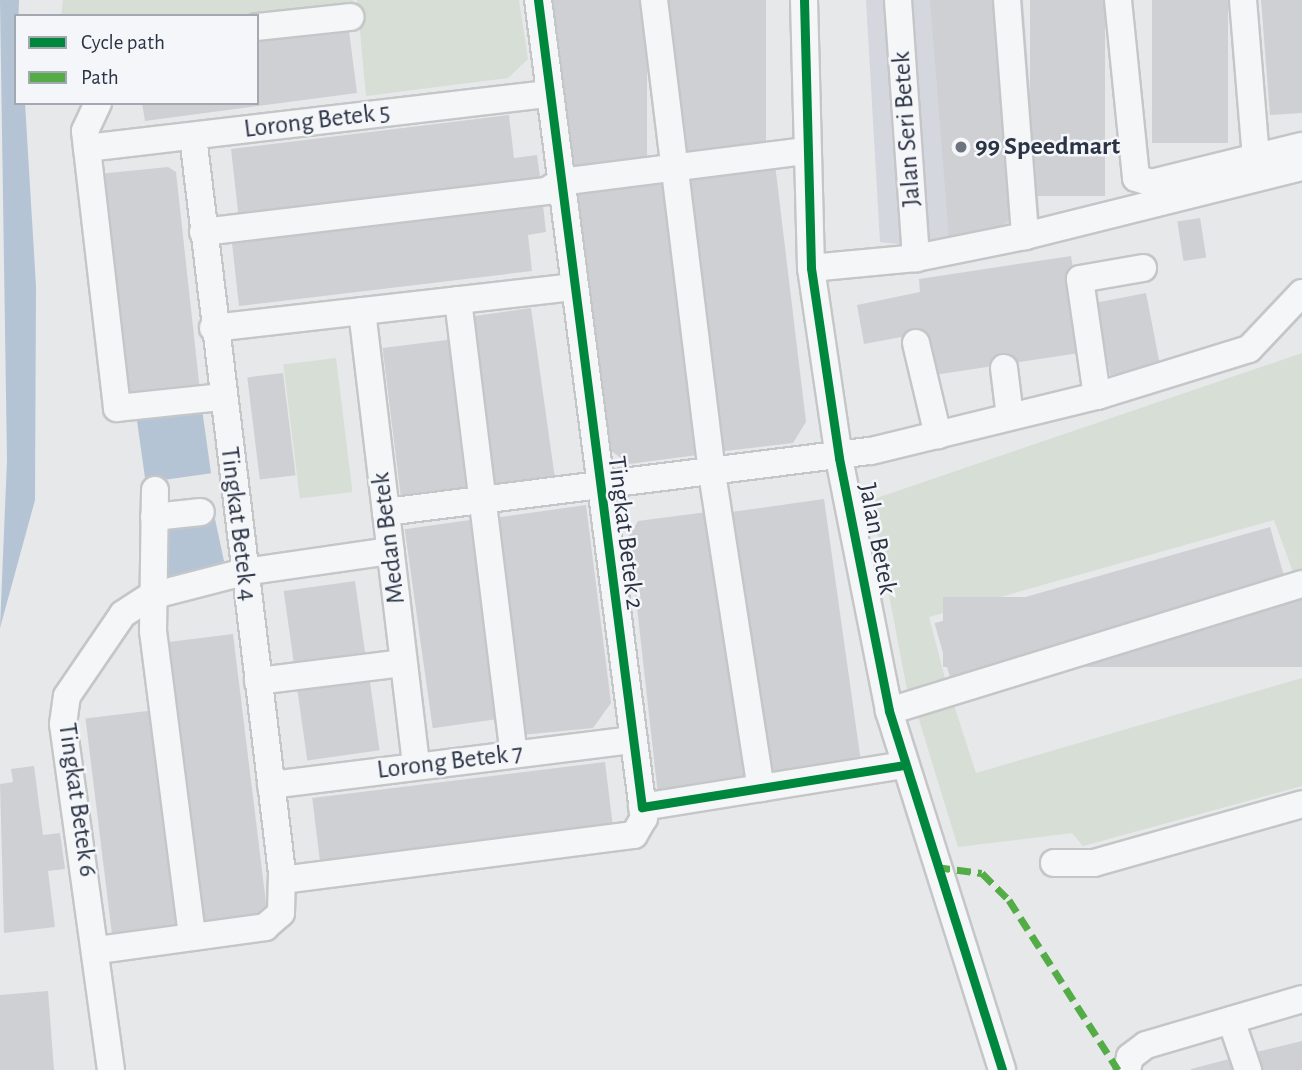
<!DOCTYPE html>
<html>
<head>
<meta charset="utf-8">
<style>
	body { margin:0 }
	#map { position:relative; width:1302px; height:1070px; overflow:hidden; background:#e6e8ea; font-family:"Alegreya Sans",sans-serif }
	div>[style] { position:absolute }
	.built>* { inset:0; background:#d4d7dd }
	.green>* { inset:0; background:#d6ded6; transform-origin:0 0 }
	.water>* { inset:0; background:#b4c4d5; transform-origin:0 0 }
	.building>* { inset:0; background:#ced0d3; transform-origin:0 0 }
	.roads { filter:drop-shadow(2px 0 #c4c6c8) drop-shadow(-2px 0 #c4c6c8) drop-shadow(0 2px #c4c6c8) drop-shadow(0 -2px #c4c6c8) }
	.minor>* { height:26px; margin:-13px; padding:0 13px; transform-origin:13px; border-radius:13px; background:#f5f6f7 }
	.quiet>* { height:7px; margin-top:-3.5px; transform-origin:0; background:repeating-linear-gradient(90deg,#54ac47 0 14px,transparent 0 21px) }
	.cycleway>* { height:9px; margin:-4.5px; padding:0 4.5px; transform-origin:4.5px; border-radius:4.5px; background:#00873e }
	.dots>* { width:19px; height:19px; translate:-50% -50%; box-sizing:border-box; border:4px solid #f4f6f9; border-radius:50% }
	span { translate:-50% -50%; white-space:nowrap; text-align:center; line-height:1.15; -webkit-text-stroke:5px #f4f6f9; paint-order:stroke }
	.street-label { font-size:26px; color:#2b3445 }
	.poi-label { font-size:26px; color:#2b3445; font-weight:700 }
	.left { translate:0 -50%; text-align:left }
	.legend { position:absolute; left:14px; top:14px; width:245px; height:91px; box-sizing:border-box; background:#f4f6f9; border:2px solid #a4a8b1; margin:0; padding:9px 12px; list-style:none; font-size:21px; color:#2b3445 }
	.legend li { display:flex; align-items:center; gap:14px; height:35px }
	.legend b { width:35px; border:2px solid #a4a8b1 }
</style>
</head>
<body>
<div id="map">
	<div class="built">
		<div style="clip-path:polygon(866px 0,1023px 0,1040px 223px,930px 248px,880px 242px)"></div>
	</div>
	<div class="green">
		<div style="clip-path:polygon(63px 0,353px 0,354px 7px,257px 16px,61px 16px)"></div>
		<div style="clip-path:polygon(357px 0,519px 0,528px 59px,508px 78px,366px 96px)"></div>
		<div style="clip-path:polygon(1302px 353px,1302px 578px,1296px 580px,1274px 520px,929px 617px,947px 686px,908px 695px,871px 500px)"></div>
		<div style="left:336px;top:358px;width:135px;height:53px;rotate:83deg"></div>
		<div style="clip-path:polygon(1302px 678px,1302px 786px,1083px 846px,1072px 833px,958px 847px,916px 710px,952px 699px,976px 773px)"></div>
	</div>
	<div class="water">
		<div style="clip-path:polygon(0 0,19px 0,16px 103px,25px 103px,36px 286px,35px 500px,0 628px,7px 460px)"></div>
		<div style="left:202px;top:409px;width:65px;height:66px;rotate:82deg"></div>
		<div style="clip-path:polygon(215px 519px,224px 561px,211px 580px,167px 586px,164px 525px)"></div>
	</div>
	<div class="building">
		<div style="left:552px;top:0;width:95px;height:176px"></div>
		<div style="left:665px;top:0;width:101px;height:158px"></div>
		<div style="clip-path:polygon(930px 0,995px 0,1011px 218px,1001px 226px,949px 238px)"></div>
		<div style="left:1030px;top:0;width:75px;height:196px"></div>
		<div style="left:1152px;top:0;width:76px;height:143px"></div>
		<div style="clip-path:polygon(1261px 0,1302px 0,1302px 113px,1270px 115px)"></div>
		<div style="clip-path:polygon(348px 23px,357px 93px,145px 121px,142px 103px,257px 103px,257px 35px)"></div>
		<div style="clip-path:polygon(509px 115px,514px 158px,537px 155px,541px 184px,239px 220px,231px 149px)"></div>
		<div style="clip-path:polygon(775px 164px,806px 422px,793px 443px,716px 452px,682px 176px)"></div>
		<div style="clip-path:polygon(168px 167px,176px 172px,200px 391px,123px 400px,98px 174px)"></div>
		<div style="clip-path:polygon(667px 177px,705px 454px,629px 464px,610px 450px,574px 190px)"></div>
		<div style="clip-path:polygon(542px 197px,546px 232px,528px 235px,532px 271px,239px 306px,231px 234px)"></div>
		<div style="left:1200px;top:218px;width:40px;height:23px;rotate:81deg"></div>
		<div style="clip-path:polygon(1071px 256px,1086px 352px,934px 375px,928px 332px,864px 344px,857px 305px,920px 292px,919px 279px)"></div>
		<div style="left:1146px;top:293px;width:74px;height:51px;rotate:79deg"></div>
		<div style="left:531px;top:308px;width:170px;height:64px;rotate:82deg"></div>
		<div style="left:455px;top:339px;width:150px;height:73px;rotate:83deg"></div>
		<div style="left:283px;top:373px;width:103px;height:36px;rotate:83deg"></div>
		<div style="left:824px;top:499px;width:272px;height:95px;rotate:82deg"></div>
		<div style="clip-path:polygon(586px 505px,611px 703px,593px 728px,521px 735px,494px 518px)"></div>
		<div style="clip-path:polygon(715px 511px,755px 779px,658px 795px,629px 536px,638px 521px)"></div>
		<div style="left:477px;top:519px;width:201px;height:73px;rotate:82deg"></div>
		<div style="left:1270px;top:527px;width:58px;height:349px;rotate:74deg"></div>
		<div style="left:355px;top:581px;width:76px;height:72px;rotate:82deg"></div>
		<div style="left:1302px;top:597px;width:70px;height:359px;rotate:90deg"></div>
		<div style="left:233px;top:634px;width:283px;height:71px;rotate:83deg"></div>
		<div style="left:369px;top:675px;width:76px;height:73px;rotate:82deg"></div>
		<div style="left:155px;top:710px;width:218px;height:70px;rotate:83deg"></div>
		<div style="left:605px;top:762px;width:70px;height:295px;rotate:83deg"></div>
		<div style="clip-path:polygon(34px 766px,43px 835px,60px 833px,65px 869px,48px 871px,55px 927px,4px 933px,0 784px,13px 782px,11px 769px)"></div>
		<div style="clip-path:polygon(48px 991px,54px 1070px,0 1070px,0 995px)"></div>
		<div style="clip-path:polygon(1302px 1041px,1302px 1070px,1258px 1070px,1252px 1053px)"></div>
		<div style="clip-path:polygon(1233px 1058px,1237px 1070px,1191px 1070px,1191px 1069px)"></div>
	</div>
	<div class="roads">
		<div class="minor">
			<div style="left:654px;top:0;width:477px;rotate:83deg"></div>
			<div style="left:712px;top:473px;width:319px;rotate:81.2deg"></div>
			<div style="left:804px;top:0;width:268px;rotate:88.5deg"></div>
			<div style="left:811px;top:268px;width:192px;rotate:81.6deg"></div>
			<div style="left:839px;top:458px;width:258px;rotate:78.8deg"></div>
			<div style="left:889px;top:711px;width:376px;rotate:72.5deg"></div>
			<div style="left:898px;top:0;width:259px;rotate:86deg"></div>
			<div style="left:1007px;top:0;width:237px;rotate:85.6deg"></div>
			<div style="left:1118px;top:0;width:179px;rotate:84.2deg"></div>
			<div style="left:1136px;top:178px;width:16px;rotate:18deg"></div>
			<div style="left:1151px;top:183px;width:155px;rotate:-13.8deg"></div>
			<div style="left:1243px;top:0;width:160px;rotate:85.3deg"></div>
			<div style="left:257px;top:27px;width:94px;rotate:-6.1deg"></div>
			<div style="left:98px;top:103px;width:31px;rotate:115deg"></div>
			<div style="left:85px;top:131px;width:279px;rotate:83.4deg"></div>
			<div style="left:117px;top:408px;width:105px;rotate:-6deg"></div>
			<div style="left:87px;top:148px;width:464px;rotate:-6.7deg"></div>
			<div style="left:203px;top:232px;width:346px;rotate:-6.8deg"></div>
			<div style="left:547px;top:191px;width:16px;rotate:-35deg"></div>
			<div style="left:560px;top:182px;width:247px;rotate:-7.2deg"></div>
			<div style="left:811px;top:268px;width:105px;rotate:-5.4deg"></div>
			<div style="left:916px;top:258px;width:111px;rotate:-11.4deg"></div>
			<div style="left:1025px;top:236px;width:285px;rotate:-14deg"></div>
			<div style="left:458px;top:300px;width:457px;rotate:83deg"></div>
			<div style="left:362px;top:311px;width:458px;rotate:83.2deg"></div>
			<div style="left:213px;top:328px;width:362px;rotate:-6.5deg"></div>
			<div style="left:916px;top:343px;width:95px;rotate:76.6deg"></div>
			<div style="left:1004px;top:368px;width:49px;rotate:83deg"></div>
			<div style="left:1097px;top:396px;width:118px;rotate:-98.3deg"></div>
			<div style="left:1080px;top:279px;width:64px;rotate:-9.9deg"></div>
			<div style="left:155px;top:490px;width:141px;rotate:90.8deg"></div>
			<div style="left:153px;top:631px;width:307px;rotate:82.7deg"></div>
			<div style="left:386px;top:512px;width:489px;rotate:-7.2deg"></div>
			<div style="left:871px;top:451px;width:233px;rotate:-13.7deg"></div>
			<div style="left:1097px;top:396px;width:159px;rotate:-17.2deg"></div>
			<div style="left:1249px;top:349px;width:77px;rotate:-46.6deg"></div>
			<div style="left:154px;top:517px;width:47px;rotate:-6.1deg"></div>
			<div style="left:258px;top:681px;width:146px;rotate:-7.1deg"></div>
			<div style="left:889px;top:711px;width:432px;rotate:-17.1deg"></div>
			<div style="left:271px;top:785px;width:362px;rotate:-7.1deg"></div>
			<div style="left:642px;top:807px;width:265px;rotate:-9.1deg"></div>
			<div style="left:1054px;top:863px;width:40px"></div>
			<div style="left:1094px;top:863px;width:216px;rotate:-15.8deg"></div>
			<div style="left:282px;top:880px;width:355px;rotate:-7.3deg"></div>
			<div style="left:634px;top:835px;width:20px;rotate:-60deg"></div>
			<div style="left:644px;top:818px;width:825px;rotate:-97.38deg"></div>
			<div style="left:98px;top:950px;width:169px;rotate:-7.8deg"></div>
			<div style="left:265px;top:927px;width:21px;rotate:-41deg"></div>
			<div style="left:281px;top:913px;width:40px;rotate:-88.6deg"></div>
			<div style="left:282px;top:873px;width:742px;rotate:-96.89deg"></div>
			<div style="left:1231px;top:1020px;width:53px;rotate:71.2deg"></div>
			<div style="left:111px;top:1070px;width:349px;rotate:-97.9deg"></div>
			<div style="left:63px;top:724px;width:28px;rotate:-82deg"></div>
			<div style="left:67px;top:696px;width:99px;rotate:-55.7deg"></div>
			<div style="left:123px;top:614px;width:33px;rotate:-33deg"></div>
			<div style="left:151px;top:596px;width:96px;rotate:-14.5deg"></div>
			<div style="left:244px;top:572px;width:148px;rotate:-8.2deg"></div>
			<div style="left:1127px;top:1070px;width:13px;rotate:-77deg"></div>
			<div style="left:1130px;top:1057px;width:20px;rotate:-37deg"></div>
			<div style="left:1146px;top:1045px;width:163px;rotate:-16.4deg"></div>
		</div>
	</div>
	<div class="quiet">
		<div style="left:936px;top:867px;width:46px;rotate:7.4deg"></div>
		<div style="left:982px;top:873px;width:38px;rotate:45deg"></div>
		<div style="left:1009px;top:900px;width:202px;rotate:57.3deg"></div>
	</div>
	<div class="cycleway">
		<div style="left:538px;top:0;width:814px;rotate:82.66deg"></div>
		<div style="left:642px;top:807px;width:265px;rotate:-9.1deg"></div>
		<div style="left:804px;top:0;width:268px;rotate:88.5deg"></div>
		<div style="left:811px;top:268px;width:192px;rotate:81.6deg"></div>
		<div style="left:839px;top:458px;width:258px;rotate:78.8deg"></div>
		<div style="left:889px;top:711px;width:376px;rotate:72.5deg"></div>
	</div>
	<div class="dots">
		<div style="left:961px;top:147px;background:#6c737f"></div>
	</div>
	<div class="street-label">
		<span style="left:317px;top:121px;rotate:-7deg">Lorong Betek 5</span>
		<span style="left:907px;top:129px;rotate:-94deg">Jalan Seri Betek</span>
		<span style="left:238px;top:524px;rotate:83deg">Tingkat Betek 4</span>
		<span style="left:625px;top:533px;rotate:83deg">Tingkat Betek 2</span>
		<span style="left:389px;top:538px;rotate:-97deg">Medan Betek</span>
		<span style="left:877px;top:539px;rotate:79deg">Jalan Betek</span>
		<span style="left:450px;top:762px;rotate:-7deg">Lorong Betek 7</span>
		<span style="left:77px;top:800px;rotate:82deg">Tingkat Betek 6</span>
	</div>
	<div class="poi-label">
		<span class="left" style="left:975px;top:147px">99 Speedmart</span>
	</div>
	<ul class="legend">
	<li><b style="height:9px;background:#00873e"></b>Cycle path</li>
	<li><b style="height:9px;background:#54ac47"></b>Path</li>
	</ul>
</div>
</body>
</html>
